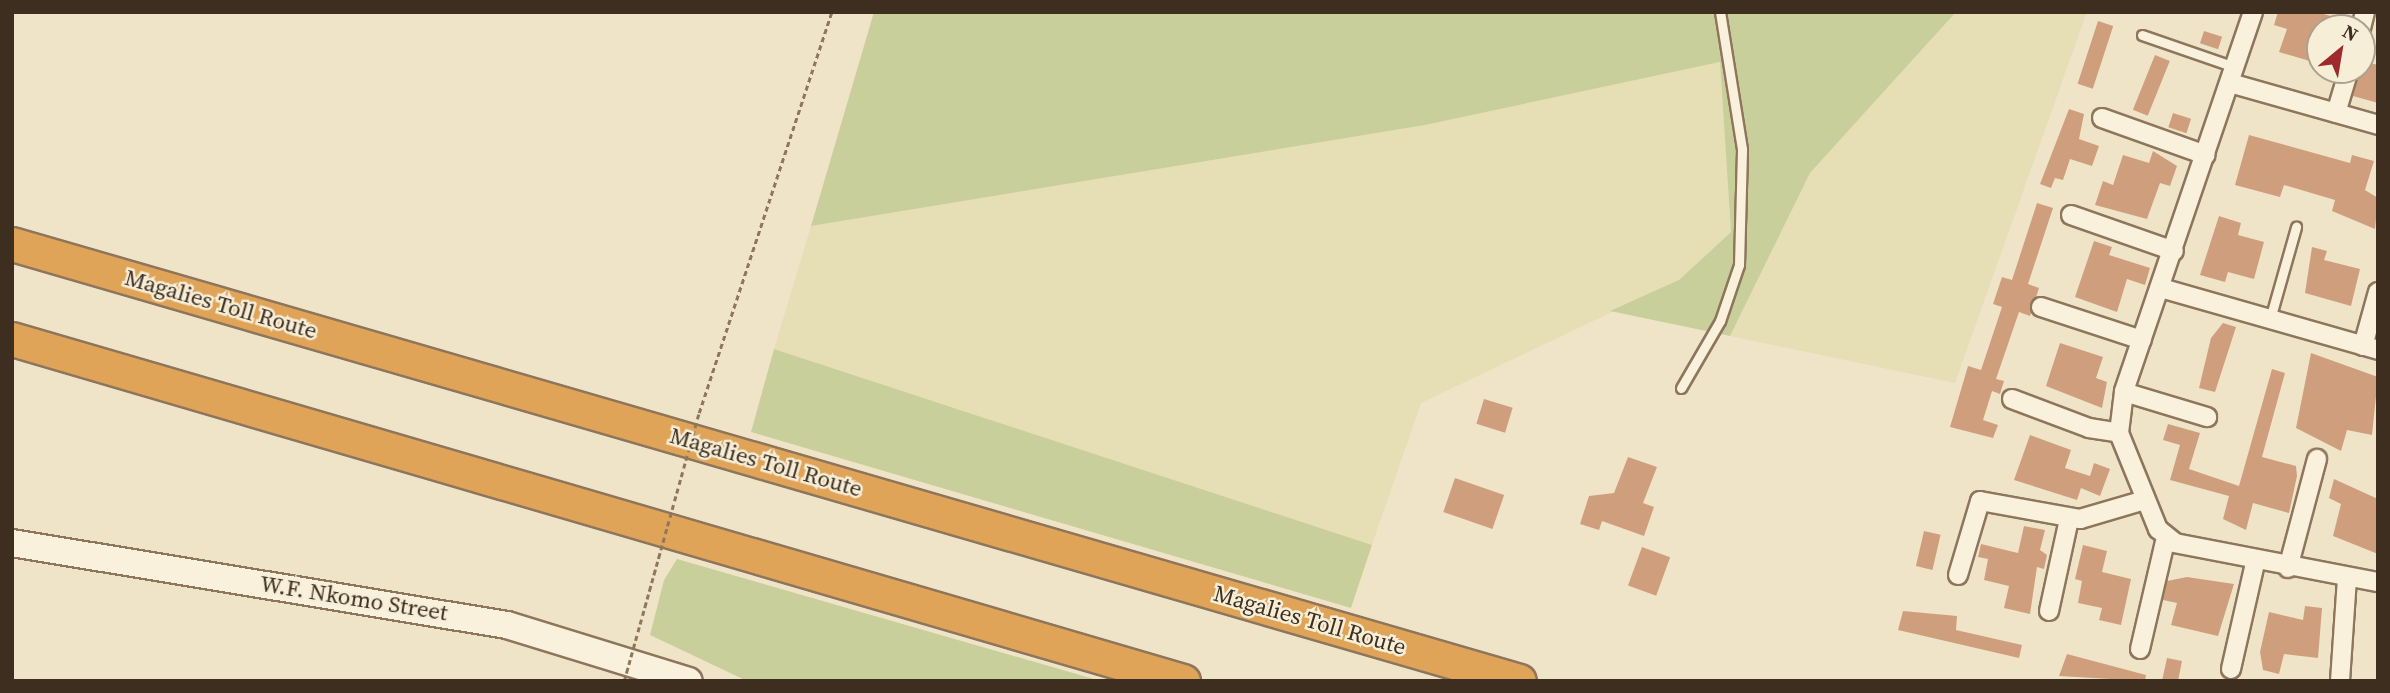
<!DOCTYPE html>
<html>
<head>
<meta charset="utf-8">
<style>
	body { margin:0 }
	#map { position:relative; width:2390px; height:693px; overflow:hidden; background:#f0e4c8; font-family:"Source Serif 4",serif }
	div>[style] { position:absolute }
	.farmland>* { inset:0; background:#e6deb5 }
	.green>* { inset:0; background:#c9cf9b }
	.building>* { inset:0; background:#cf9f7d; transform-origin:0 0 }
	.path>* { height:2.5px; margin-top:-1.25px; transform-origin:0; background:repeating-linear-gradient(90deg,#8d765c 0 5px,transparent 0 8.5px) }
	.roads { filter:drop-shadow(2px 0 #8d765c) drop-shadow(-2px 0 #8d765c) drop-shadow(0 2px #8d765c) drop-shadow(0 -2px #8d765c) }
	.lane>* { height:9px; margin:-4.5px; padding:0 4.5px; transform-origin:4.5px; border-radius:4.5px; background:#faf1dc }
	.street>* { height:18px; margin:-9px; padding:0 9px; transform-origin:9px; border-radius:9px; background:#faf1dc }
	.secondary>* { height:26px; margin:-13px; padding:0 13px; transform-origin:13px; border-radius:13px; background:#faf1dc }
	.highway>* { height:33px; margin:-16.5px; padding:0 16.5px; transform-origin:16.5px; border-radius:16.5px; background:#e0a458 }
	.path-bridge>* { height:2.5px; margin-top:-1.25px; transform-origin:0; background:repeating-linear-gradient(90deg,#8d765c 0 5px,transparent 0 8.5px) }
	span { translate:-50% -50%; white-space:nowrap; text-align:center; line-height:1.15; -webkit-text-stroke:5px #f7eed8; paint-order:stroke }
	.street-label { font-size:23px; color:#3d2e20 }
	.frame { position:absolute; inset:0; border:14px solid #3d2e20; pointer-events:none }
	.north { position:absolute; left:2306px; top:14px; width:70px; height:70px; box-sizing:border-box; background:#f7eed8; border:2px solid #ada18e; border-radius:50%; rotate:30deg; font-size:19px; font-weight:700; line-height:28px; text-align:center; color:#3d2e20 }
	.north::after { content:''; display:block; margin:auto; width:24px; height:32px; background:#9e2a2b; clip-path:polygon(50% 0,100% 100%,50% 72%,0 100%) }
</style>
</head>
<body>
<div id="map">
	<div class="farmland">
		<div style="clip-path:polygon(1956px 12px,2087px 12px,1955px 383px,1730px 336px,1810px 173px)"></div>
		<div style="clip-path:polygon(1720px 62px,1731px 232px,1679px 280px,1421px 403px,1372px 545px,774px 349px,811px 226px,1425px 125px)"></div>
	</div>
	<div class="green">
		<div style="clip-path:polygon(874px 12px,1956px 12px,1810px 173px,1730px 336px,1610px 311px,1679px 280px,1731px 232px,1720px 62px,1425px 125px,811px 226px)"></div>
		<div style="clip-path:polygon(774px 349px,1372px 545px,1351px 608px,751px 432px)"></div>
		<div style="clip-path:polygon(677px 559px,1087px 677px,1101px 681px,747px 681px,650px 635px,664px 580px)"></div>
	</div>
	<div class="building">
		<div style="clip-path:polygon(2278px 12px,2317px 12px,2351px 22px,2350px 28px,2320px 28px,2320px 64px,2279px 52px,2287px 29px,2274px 25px)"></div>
		<div style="left:2098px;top:21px;width:16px;height:66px;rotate:18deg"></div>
		<div style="left:2204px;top:31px;width:19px;height:13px;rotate:18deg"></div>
		<div style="left:2155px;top:55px;width:16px;height:59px;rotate:22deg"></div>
		<div style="clip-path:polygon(2363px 61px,2378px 65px,2378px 103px,2353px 96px)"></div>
		<div style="clip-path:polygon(2069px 109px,2084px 114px,2079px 139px,2099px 146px,2092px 166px,2070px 159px,2063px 180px,2055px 178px,2051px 188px,2040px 184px)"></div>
		<div style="left:2173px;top:113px;width:19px;height:15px;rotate:18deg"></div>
		<div style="clip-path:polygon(2249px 135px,2350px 163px,2352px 155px,2374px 161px,2365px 190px,2378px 198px,2375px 229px,2332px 211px,2335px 200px,2284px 185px,2280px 197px,2235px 185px)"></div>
		<div style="clip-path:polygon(2153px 151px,2177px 166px,2170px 186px,2160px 183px,2147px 219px,2095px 205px,2103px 181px,2113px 185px,2123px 155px,2149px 163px)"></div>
		<div style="clip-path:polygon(2037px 203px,2053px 208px,2028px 284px,2039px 288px,2030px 316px,2019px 312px,1996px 379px,2004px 381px,2000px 394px,1992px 391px,1983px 420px,1998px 425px,1993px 438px,1950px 427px,1968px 366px,1981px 370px,2002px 307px,1993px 304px,2002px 277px,2012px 280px)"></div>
		<div style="clip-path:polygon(2219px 216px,2241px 223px,2238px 235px,2264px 242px,2254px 279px,2228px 272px,2225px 282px,2200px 275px)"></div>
		<div style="clip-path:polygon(2094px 241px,2112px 247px,2109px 255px,2150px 268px,2145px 285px,2127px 279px,2117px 312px,2075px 297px)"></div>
		<div style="clip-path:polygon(2312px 247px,2327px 251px,2324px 260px,2360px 269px,2351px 306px,2305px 293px)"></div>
		<div style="clip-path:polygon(2223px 323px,2236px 327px,2215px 392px,2199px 388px,2211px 338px)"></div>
		<div style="clip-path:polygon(2060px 343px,2103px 357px,2096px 378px,2107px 382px,2102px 408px,2046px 386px)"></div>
		<div style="clip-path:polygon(2311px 353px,2378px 377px,2372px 435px,2347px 430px,2341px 451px,2296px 428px)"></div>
		<div style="clip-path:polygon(2272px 369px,2285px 373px,2262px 457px,2296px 466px,2297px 476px,2289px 513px,2253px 503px,2246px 530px,2223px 519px,2229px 496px,2170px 480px,2180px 445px,2163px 440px,2168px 424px,2200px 433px,2189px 469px,2239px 486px)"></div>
		<div style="left:1484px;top:399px;width:30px;height:26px;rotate:17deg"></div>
		<div style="clip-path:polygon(2030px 435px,2071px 450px,2065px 468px,2090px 476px,2094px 463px,2110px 469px,2100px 496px,2081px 488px,2077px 500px,2014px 480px)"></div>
		<div style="clip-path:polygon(1628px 457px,1657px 467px,1643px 503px,1654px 507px,1644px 536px,1602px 521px,1599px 530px,1580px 524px,1589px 496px,1614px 493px)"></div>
		<div style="left:1455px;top:478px;width:52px;height:36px;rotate:19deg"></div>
		<div style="clip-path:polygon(2334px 479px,2378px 499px,2378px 554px,2333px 536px,2341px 504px,2329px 498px)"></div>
		<div style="clip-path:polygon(2024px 526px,2045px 530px,2040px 550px,2047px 555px,2044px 569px,2037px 567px,2030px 614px,2004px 608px,2009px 586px,1984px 580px,1988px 559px,1978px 557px,1981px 544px,2018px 553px)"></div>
		<div style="left:1924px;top:531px;width:17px;height:36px;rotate:13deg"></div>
		<div style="clip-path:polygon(2083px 545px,2107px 551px,2102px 572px,2131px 579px,2121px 625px,2099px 620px,2102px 608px,2078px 603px,2082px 581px,2075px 579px)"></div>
		<div style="left:1642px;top:547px;width:30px;height:41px;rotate:20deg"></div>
		<div style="clip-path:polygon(2187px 577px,2234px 584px,2218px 636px,2171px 625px,2177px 603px,2163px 600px,2167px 581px)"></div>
		<div style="clip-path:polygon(2305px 606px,2322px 608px,2318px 658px,2284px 654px,2279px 674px,2263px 670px,2260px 652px,2269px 612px,2303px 620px)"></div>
		<div style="clip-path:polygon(1903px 611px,1957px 616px,1956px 630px,2022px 645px,2019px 658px,1898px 630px)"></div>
		<div style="clip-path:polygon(2067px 654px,2146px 675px,2145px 681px,2059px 676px)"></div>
		<div style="clip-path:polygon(2167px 658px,2182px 661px,2178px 681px,2162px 681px)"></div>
	</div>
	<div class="path">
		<div style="left:699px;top:413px;width:422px;rotate:-71.7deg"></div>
	</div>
	<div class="roads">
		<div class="lane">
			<div style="left:2142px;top:35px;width:98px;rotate:19deg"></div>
			<div style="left:2270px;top:319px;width:96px;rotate:-74.2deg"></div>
			<div style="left:1681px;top:388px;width:78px;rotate:-59.8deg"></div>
			<div style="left:1720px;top:321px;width:59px;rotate:-71.3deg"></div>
			<div style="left:1739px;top:265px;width:116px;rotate:-88.5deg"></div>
			<div style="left:1742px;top:149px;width:139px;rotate:-99.1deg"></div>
		</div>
		<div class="street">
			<div style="left:2253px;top:12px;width:401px;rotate:108.8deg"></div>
			<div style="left:2124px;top:392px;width:41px;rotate:97deg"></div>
			<div style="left:2119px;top:433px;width:104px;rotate:67.9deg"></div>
			<div style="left:2158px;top:529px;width:22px;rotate:39deg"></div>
			<div style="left:2175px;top:543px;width:207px;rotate:10.9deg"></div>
			<div style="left:2361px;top:28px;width:16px;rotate:-76deg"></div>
			<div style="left:2230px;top:83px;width:154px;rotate:15.8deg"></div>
			<div style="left:2336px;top:113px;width:45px;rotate:-73.2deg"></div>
			<div style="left:2102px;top:118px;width:110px;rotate:19.6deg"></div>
			<div style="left:2071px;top:215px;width:109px;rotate:19.3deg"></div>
			<div style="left:2161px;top:288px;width:226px;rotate:15.9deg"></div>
			<div style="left:2041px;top:307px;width:106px;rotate:18.1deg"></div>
			<div style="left:2363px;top:346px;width:56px;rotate:-74.5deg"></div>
			<div style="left:2124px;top:392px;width:87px;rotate:16.8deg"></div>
			<div style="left:2012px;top:399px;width:82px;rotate:20.6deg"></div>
			<div style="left:2089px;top:428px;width:30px;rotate:9deg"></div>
			<div style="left:2288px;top:568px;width:113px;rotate:-75.1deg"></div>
			<div style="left:1958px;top:575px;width:77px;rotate:-73.4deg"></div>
			<div style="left:1980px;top:501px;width:102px;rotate:10.2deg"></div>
			<div style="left:2080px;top:519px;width:68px;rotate:-16.3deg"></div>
			<div style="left:2049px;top:611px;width:94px;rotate:-77.7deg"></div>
			<div style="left:2140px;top:649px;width:115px;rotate:-76.9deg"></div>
			<div style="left:2231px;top:669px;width:109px;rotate:-77.2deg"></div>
			<div style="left:2340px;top:681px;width:103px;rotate:-86.1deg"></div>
		</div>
		<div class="secondary">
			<div style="left:12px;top:543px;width:502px;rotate:9.41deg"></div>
			<div style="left:507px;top:625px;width:190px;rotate:17.1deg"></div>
		</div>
		<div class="highway">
			<div style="left:12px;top:244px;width:1569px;rotate:16.17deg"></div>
			<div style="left:12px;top:339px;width:1220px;rotate:16.28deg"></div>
		</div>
	</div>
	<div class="path-bridge">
		<div style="left:624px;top:681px;width:278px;rotate:-74.4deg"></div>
	</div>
	<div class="street-label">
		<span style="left:221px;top:304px;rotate:16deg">Magalies Toll Route</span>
		<span style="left:766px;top:462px;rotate:16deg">Magalies Toll Route</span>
		<span style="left:354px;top:598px;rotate:9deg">W.F. Nkomo Street</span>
		<span style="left:1310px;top:620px;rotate:16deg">Magalies Toll Route</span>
	</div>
	<div class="frame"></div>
	<div class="north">N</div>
</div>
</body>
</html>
